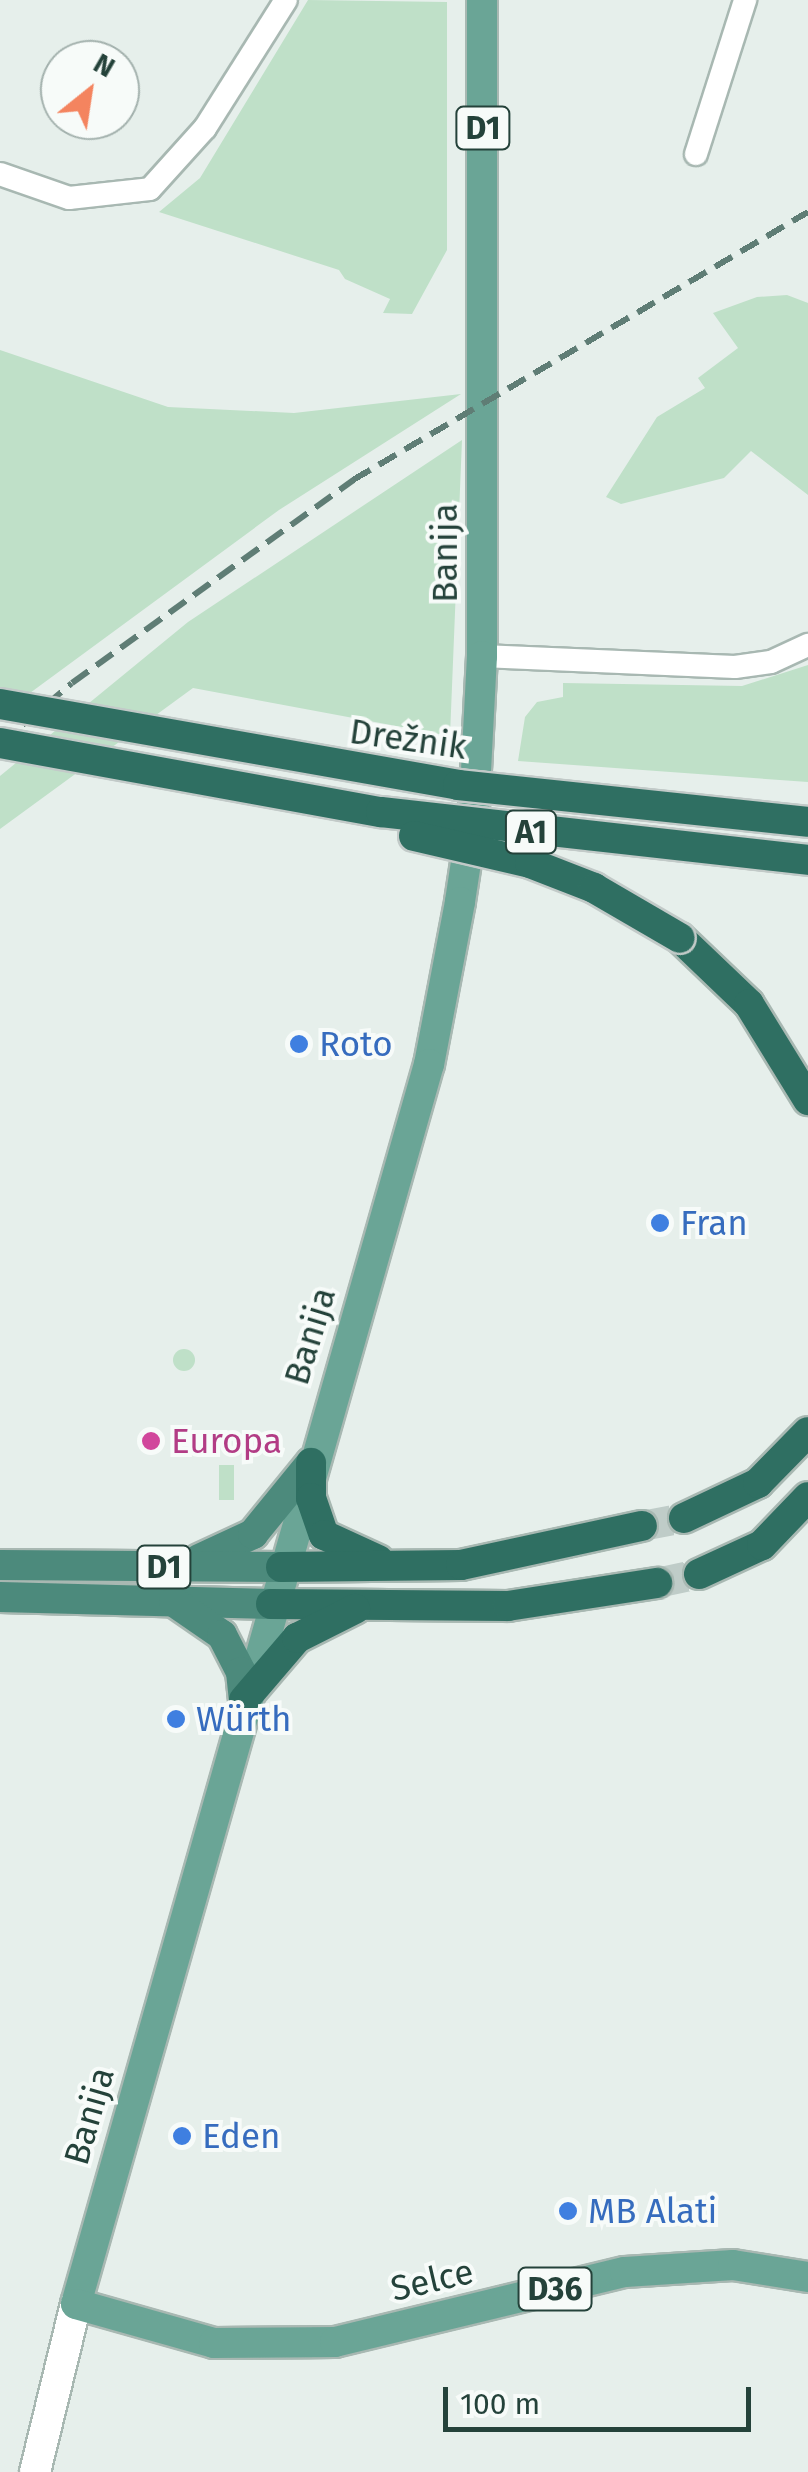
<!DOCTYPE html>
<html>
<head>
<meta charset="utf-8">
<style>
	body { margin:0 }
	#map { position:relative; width:808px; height:2472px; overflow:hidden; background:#e6efeb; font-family:"Fira Sans",sans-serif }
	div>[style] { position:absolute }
	.green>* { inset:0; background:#bfe0c8; transform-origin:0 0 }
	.round { border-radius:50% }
	.motorway-tunnel>* { height:30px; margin-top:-15px; transform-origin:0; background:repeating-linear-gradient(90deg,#bfccc8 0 30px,transparent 0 45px) }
	.roads { filter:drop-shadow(2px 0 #a8b8b2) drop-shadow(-2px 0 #a8b8b2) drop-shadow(0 2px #a8b8b2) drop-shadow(0 -2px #a8b8b2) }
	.minor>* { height:22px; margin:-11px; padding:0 11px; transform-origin:11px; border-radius:11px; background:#fff }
	.secondary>* { height:30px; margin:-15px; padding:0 15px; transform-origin:15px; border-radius:15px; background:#fff }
	.primary>* { height:30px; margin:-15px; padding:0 15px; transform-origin:15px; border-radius:15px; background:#6aa596 }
	.trunk>* { height:30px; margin:-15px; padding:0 15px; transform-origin:15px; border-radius:15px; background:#4c8a7c }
	.motorway>* { height:30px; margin:-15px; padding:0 15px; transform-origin:15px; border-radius:15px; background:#2f6f62 }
	.rail>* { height:6px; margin-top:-3px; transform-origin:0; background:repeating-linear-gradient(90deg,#5f7d75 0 20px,transparent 0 30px) }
	.bridges { filter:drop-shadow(2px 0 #c2cac8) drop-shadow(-2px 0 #c2cac8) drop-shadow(0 2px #c2cac8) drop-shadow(0 -2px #c2cac8) }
	.motorway-bridge>* { height:30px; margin:-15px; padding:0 15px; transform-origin:15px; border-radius:15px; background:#2f6f62 }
	.dots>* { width:28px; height:28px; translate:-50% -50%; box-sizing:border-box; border:5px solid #f7fbf9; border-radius:50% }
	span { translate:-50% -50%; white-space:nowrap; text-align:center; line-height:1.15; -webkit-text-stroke:8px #f7fbf9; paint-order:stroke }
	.shield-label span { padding:2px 8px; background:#f7fbf9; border:2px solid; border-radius:8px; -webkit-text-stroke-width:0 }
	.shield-label { font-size:32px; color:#24423a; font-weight:700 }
	.street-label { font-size:35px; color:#24423a }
	.shop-label { font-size:35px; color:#366cbe }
	.left { translate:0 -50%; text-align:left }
	.hotel-label { font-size:35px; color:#b23c85 }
	.north { position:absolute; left:40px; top:40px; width:100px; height:100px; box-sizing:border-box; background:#f7fbf9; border:2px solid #a3b1ad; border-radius:50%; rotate:30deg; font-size:28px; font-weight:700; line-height:40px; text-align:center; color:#24423a }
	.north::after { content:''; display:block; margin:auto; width:35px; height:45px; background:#f4845f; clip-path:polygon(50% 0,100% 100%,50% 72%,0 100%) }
	.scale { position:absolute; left:443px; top:2387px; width:308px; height:45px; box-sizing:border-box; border:5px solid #24423a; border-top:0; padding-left:12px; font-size:30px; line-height:35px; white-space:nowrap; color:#24423a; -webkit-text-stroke:8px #f7fbf9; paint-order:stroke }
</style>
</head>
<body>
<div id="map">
	<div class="green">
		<div style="clip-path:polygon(308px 0,447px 2px,447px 250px,412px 314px,383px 313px,390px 299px,345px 279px,339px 270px,159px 212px,200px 178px)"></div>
		<div style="clip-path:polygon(787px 295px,808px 303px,808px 495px,751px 451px,724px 478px,621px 504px,606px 497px,657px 417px,705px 388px,698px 378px,738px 348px,713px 313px,757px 297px)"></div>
		<div style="clip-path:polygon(0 350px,168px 407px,294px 413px,461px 394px,279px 510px,0 715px)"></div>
		<div style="clip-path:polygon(462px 440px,450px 736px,193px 688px,0 829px,0 776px,188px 622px)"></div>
		<div style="clip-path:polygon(808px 665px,808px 782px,518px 761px,525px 717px,537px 702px,563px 697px,563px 683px,742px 686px)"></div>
		<div class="round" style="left:173px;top:1349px;width:22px;height:22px"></div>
		<div style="left:219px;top:1465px;width:15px;height:35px"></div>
	</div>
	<div class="motorway-tunnel">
		<div style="left:642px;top:1526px;width:43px;rotate:-10.8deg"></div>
		<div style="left:657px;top:1583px;width:43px;rotate:-12.1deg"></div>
	</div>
	<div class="roads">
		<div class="minor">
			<div style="left:696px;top:154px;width:162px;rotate:-72.3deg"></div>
			<div style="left:0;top:174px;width:73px;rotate:19.2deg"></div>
			<div style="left:69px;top:198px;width:81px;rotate:-6.3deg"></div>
			<div style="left:150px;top:189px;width:82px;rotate:-48deg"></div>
			<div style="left:205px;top:128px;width:151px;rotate:-57.7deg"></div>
			<div style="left:482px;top:656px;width:253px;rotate:2.5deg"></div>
			<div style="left:735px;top:667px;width:36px;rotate:-8deg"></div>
			<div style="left:771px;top:662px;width:41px;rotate:-24.7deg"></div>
		</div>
		<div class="secondary">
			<div style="left:35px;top:2472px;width:173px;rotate:-76.3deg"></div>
		</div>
		<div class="primary">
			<div style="left:482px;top:0;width:656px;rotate:90deg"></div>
			<div style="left:482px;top:656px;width:154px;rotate:93deg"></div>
			<div style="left:474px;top:810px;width:93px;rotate:98.7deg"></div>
			<div style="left:460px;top:902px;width:165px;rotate:100.8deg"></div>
			<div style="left:429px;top:1064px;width:1289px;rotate:105.89deg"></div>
			<div style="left:76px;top:2304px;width:143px;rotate:15.8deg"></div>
			<div style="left:214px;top:2343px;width:121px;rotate:-0.5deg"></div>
			<div style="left:335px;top:2342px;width:298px;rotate:-13.6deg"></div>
			<div style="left:625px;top:2272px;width:108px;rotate:-3.7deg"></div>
			<div style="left:733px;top:2265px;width:76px;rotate:9.1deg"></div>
		</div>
		<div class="trunk">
			<div style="left:199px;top:1559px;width:60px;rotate:-24.8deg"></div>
			<div style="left:253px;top:1534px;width:92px;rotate:-50.8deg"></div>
			<div style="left:0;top:1565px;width:281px;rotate:0.4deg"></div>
			<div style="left:0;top:1597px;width:271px;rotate:1.5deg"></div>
			<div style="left:174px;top:1602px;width:58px;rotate:34.5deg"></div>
			<div style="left:222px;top:1635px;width:42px;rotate:62.8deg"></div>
			<div style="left:241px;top:1672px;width:28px;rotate:84deg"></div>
		</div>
		<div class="motorway">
			<div style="left:680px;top:938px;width:95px;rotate:43.7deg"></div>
			<div style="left:749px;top:1004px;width:113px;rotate:58.4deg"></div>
			<div style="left:311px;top:1463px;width:35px;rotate:90deg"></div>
			<div style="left:311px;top:1498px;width:39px;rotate:71deg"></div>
			<div style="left:324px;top:1535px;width:60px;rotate:24.8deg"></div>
			<div style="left:684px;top:1518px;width:82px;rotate:-25.3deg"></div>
			<div style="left:758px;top:1483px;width:71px;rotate:-45.6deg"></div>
			<div style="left:281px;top:1567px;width:180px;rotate:-0.6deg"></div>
			<div style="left:461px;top:1565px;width:185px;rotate:-12.2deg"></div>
			<div style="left:699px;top:1574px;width:69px;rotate:-24.7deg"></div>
			<div style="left:762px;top:1545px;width:66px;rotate:-46.2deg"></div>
			<div style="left:271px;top:1604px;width:237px;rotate:0.5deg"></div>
			<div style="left:508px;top:1606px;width:151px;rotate:-8.8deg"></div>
			<div style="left:244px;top:1700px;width:82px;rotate:-49.5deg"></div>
			<div style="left:297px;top:1638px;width:65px;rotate:-26.6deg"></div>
		</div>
	</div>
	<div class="rail">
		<div style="left:0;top:744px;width:94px;rotate:-40.3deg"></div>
		<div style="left:72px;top:683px;width:347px;rotate:-35.8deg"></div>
		<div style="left:353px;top:480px;width:528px;rotate:-30.5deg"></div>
	</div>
	<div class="bridges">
		<div class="motorway-bridge">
			<div style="left:0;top:704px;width:465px;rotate:10deg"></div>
			<div style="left:458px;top:785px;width:352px;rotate:6deg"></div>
			<div style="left:0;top:743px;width:387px;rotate:10.3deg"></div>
			<div style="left:381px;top:812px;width:430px;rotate:6.4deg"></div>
			<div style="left:414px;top:836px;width:119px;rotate:13.1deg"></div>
			<div style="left:530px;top:863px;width:69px;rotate:21.3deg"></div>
			<div style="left:594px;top:888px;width:99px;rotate:30.2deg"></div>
		</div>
	</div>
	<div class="dots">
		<div style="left:299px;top:1044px;background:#3f7fe0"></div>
		<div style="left:660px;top:1223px;background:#3f7fe0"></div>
		<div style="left:151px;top:1441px;background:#d1479c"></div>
		<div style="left:176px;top:1719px;background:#3f7fe0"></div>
		<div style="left:182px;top:2136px;background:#3f7fe0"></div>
		<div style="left:568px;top:2211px;background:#3f7fe0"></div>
	</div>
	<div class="shield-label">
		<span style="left:483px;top:128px">D1</span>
		<span style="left:531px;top:832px">A1</span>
		<span style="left:164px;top:1567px">D1</span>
		<span style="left:555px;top:2289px">D36</span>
	</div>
	<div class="street-label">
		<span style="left:445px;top:553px;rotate:-90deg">Banija</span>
		<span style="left:408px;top:739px;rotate:8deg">Drežnik</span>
		<span style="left:310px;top:1336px;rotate:-73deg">Banija</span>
		<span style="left:89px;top:2116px;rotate:-74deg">Banija</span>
		<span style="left:432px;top:2280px;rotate:-13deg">Selce</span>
	</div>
	<div class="shop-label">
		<span class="left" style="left:319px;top:1044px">Roto</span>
		<span class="left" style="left:680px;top:1223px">Fran</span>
		<span class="left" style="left:196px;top:1719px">Würth</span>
		<span class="left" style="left:202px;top:2136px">Eden</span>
		<span class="left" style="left:588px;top:2211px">MB Alati</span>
	</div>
	<div class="hotel-label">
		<span class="left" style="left:171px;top:1441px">Europa</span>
	</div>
	<div class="north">N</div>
	<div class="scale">100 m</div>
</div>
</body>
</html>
